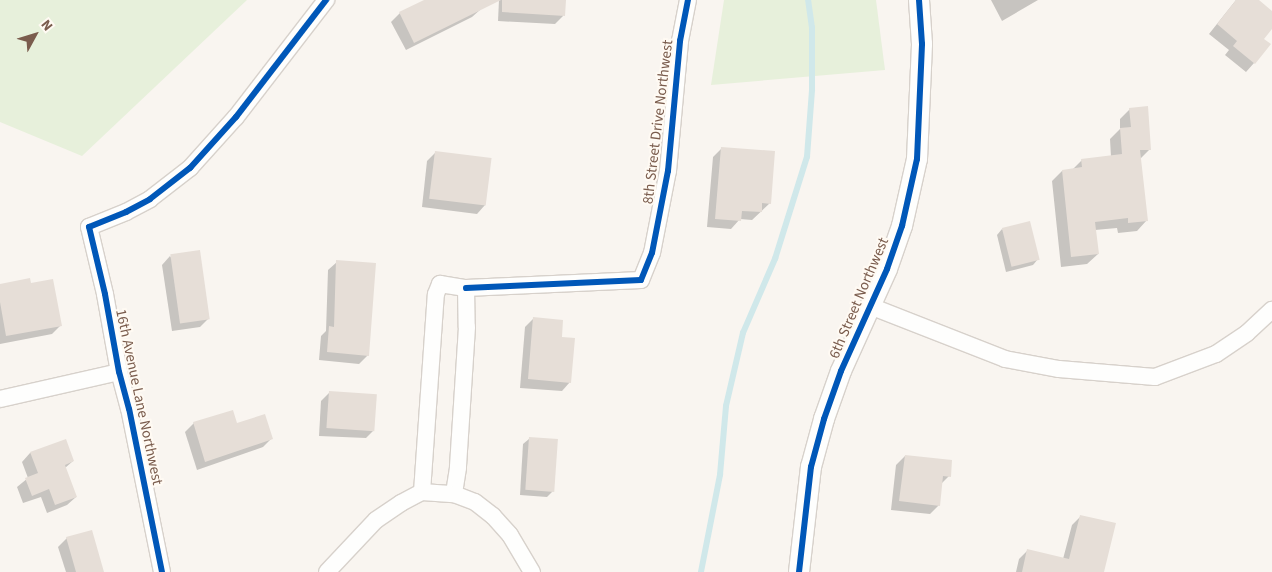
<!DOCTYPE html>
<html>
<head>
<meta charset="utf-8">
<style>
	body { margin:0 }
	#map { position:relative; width:1272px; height:572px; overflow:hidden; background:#f9f5f0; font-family:"Source Sans 3",sans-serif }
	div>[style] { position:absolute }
	.green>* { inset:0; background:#e7f0db }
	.shadow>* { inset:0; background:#0003 }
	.stream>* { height:5.5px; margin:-2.75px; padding:0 2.75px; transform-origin:2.75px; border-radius:2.75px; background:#d0e8ea }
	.building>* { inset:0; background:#e6ded7; transform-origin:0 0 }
	.roads { filter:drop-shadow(1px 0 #d7d1cb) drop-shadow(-1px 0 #d7d1cb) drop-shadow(0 1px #d7d1cb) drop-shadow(0 -1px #d7d1cb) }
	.minor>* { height:16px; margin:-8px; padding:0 8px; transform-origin:8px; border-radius:8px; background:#fefefd }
	.tertiary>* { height:20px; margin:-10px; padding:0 10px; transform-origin:10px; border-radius:10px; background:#fefefd }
	.cycleway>* { height:6px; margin:-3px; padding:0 3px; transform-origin:3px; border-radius:3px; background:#0057b8 }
	span { translate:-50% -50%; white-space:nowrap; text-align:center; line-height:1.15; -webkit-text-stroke:4px #fffaf3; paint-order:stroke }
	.street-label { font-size:15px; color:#7a5c4d }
	.north { position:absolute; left:10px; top:10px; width:50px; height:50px; -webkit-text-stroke:4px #fffaf3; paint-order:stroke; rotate:51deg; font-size:14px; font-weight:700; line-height:20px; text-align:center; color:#7a5c4d }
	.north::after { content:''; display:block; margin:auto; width:18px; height:22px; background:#7a5c4d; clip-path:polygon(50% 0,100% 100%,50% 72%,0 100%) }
</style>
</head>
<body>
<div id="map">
	<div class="green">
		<div style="clip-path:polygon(0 0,247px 0,82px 156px,0 122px)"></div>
		<div style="clip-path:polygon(724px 0,876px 0,885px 70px,711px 85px)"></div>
	</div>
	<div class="shadow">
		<div style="clip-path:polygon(427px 0,477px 0,481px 9px,472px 17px,406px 50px,391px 22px,400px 13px)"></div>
		<div style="clip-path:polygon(499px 0,564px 0,563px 16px,555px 24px,498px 21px)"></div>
		<div style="clip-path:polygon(991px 0,1038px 0,1002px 21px)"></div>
		<div style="clip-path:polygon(1236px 0,1257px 0,1272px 12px,1272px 27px,1262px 39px,1254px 63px,1246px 72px,1225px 55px,1229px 50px,1209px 34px)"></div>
		<div style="clip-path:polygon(1130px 109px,1150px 149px,1140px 159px,1147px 220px,1137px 231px,1118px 233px,1117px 228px,1095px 230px,1098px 254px,1087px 264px,1061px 267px,1052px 181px,1062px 171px,1072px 170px,1082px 160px,1111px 157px,1110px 139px,1120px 129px,1120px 119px)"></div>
		<div style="clip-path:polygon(722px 148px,770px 203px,752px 220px,740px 219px,731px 229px,707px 227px,713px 157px)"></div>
		<div style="clip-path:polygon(436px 152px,485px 205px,477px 214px,422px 207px,427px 161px)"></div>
		<div style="clip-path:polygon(1002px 229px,1038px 259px,1033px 265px,1006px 272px,997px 235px)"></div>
		<div style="clip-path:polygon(170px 256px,209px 318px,200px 327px,172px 331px,162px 265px)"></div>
		<div style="clip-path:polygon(337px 262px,368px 355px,359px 364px,319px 360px,321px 336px,326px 331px,328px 270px)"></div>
		<div style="clip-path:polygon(30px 284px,60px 326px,52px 334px,0 344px,0 285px)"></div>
		<div style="clip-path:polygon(533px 319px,560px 338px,570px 382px,562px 391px,520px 388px,525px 327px)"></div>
		<div style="clip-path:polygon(329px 393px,374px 430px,366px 438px,319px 436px,321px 401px)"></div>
		<div style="clip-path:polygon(194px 423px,236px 425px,271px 439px,263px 447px,197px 470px,185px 432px)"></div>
		<div style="clip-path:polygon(529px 439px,553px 491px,547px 497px,520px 495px,523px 444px)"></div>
		<div style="clip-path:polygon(30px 453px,73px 461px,65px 468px,76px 497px,67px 505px,47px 513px,41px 497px,23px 503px,17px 487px,28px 478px,22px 462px)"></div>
		<div style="clip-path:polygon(905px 456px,949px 476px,941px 484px,939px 505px,930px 514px,891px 510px,896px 465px)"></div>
		<div style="clip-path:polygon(1081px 516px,1103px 572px,1016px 572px,1019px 559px,1028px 550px,1063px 559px,1072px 525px)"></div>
		<div style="clip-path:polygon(67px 538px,103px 572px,66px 572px,58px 547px)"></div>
	</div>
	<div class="stream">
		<div style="left:701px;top:572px;width:99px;rotate:-78.9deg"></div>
		<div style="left:720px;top:475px;width:69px;rotate:-85deg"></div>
		<div style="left:726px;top:406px;width:75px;rotate:-76.9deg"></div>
		<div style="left:743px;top:333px;width:81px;rotate:-66.6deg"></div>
		<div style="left:775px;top:259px;width:107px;rotate:-72.6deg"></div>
		<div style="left:807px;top:157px;width:67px;rotate:-85.7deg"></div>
		<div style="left:812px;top:90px;width:62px;rotate:-90deg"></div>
		<div style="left:812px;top:28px;width:28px;rotate:-98deg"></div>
	</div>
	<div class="building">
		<div style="clip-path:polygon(424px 0,501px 0,414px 43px,399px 12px)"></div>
		<div style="clip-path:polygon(502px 0,566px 0,565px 16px,502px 12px)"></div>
		<div style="clip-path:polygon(1236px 0,1259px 0,1272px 11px,1272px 29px,1264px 39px,1271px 44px,1255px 64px,1233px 46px,1237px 41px,1217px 24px)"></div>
		<div style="clip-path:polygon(1148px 106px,1151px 150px,1140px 150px,1148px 221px,1128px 223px,1128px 218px,1095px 222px,1099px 254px,1071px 257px,1062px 170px,1082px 167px,1081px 159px,1122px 154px,1120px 128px,1131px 127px,1129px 108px)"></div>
		<div style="clip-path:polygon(721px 147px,775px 151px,771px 204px,762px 203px,762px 212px,742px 211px,741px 221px,715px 219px)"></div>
		<div style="left:435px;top:151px;width:57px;height:48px;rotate:7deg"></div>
		<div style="left:1030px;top:221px;width:40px;height:29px;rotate:76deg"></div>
		<div style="left:200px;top:250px;width:70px;height:30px;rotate:82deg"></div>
		<div style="clip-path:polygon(336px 260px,376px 263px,369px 356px,327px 352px,329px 326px,334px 327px)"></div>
		<div style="clip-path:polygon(30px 278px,31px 283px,53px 279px,62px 326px,6px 336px,0 302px,0 284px)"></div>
		<div style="clip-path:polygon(533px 317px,563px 320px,562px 337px,575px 338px,571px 383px,528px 379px)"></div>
		<div style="left:329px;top:391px;width:48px;height:37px;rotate:4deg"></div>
		<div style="clip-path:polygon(233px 410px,237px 423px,265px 414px,273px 439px,205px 462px,193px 422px)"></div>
		<div style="left:529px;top:437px;width:29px;height:53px;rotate:4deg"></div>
		<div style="clip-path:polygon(66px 439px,74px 461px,65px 465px,77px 497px,55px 505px,49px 489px,32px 496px,25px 478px,38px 473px,30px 452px)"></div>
		<div style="clip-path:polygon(905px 455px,952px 460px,951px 477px,943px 476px,940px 506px,899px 501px)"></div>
		<div style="clip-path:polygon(1080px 515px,1116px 523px,1104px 572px,1022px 572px,1027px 549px,1069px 559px)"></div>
		<div style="clip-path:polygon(92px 530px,104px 572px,76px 572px,66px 537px)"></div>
	</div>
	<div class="roads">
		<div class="minor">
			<div style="left:466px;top:288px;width:175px;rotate:-2.6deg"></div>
			<div style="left:641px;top:280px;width:29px;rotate:-68deg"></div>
			<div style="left:652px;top:253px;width:84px;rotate:-79deg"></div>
			<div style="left:668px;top:171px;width:131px;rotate:-84.7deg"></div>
			<div style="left:680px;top:41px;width:42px;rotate:-79deg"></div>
			<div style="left:870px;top:306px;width:145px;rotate:21.4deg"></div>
			<div style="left:1005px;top:359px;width:55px;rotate:10.5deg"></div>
			<div style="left:1059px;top:369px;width:96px;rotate:4.8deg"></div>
			<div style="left:1155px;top:377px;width:65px;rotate:-20.7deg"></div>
			<div style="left:1216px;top:354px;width:37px;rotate:-34deg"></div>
			<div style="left:1247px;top:333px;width:34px;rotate:-43deg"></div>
			<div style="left:0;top:399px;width:122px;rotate:-12.8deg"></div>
			<div style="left:422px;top:492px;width:198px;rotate:-86deg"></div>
			<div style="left:436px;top:294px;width:11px;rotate:-68deg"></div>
			<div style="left:440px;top:284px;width:26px;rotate:9deg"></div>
			<div style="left:466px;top:288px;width:39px;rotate:89deg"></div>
			<div style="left:467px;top:327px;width:141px;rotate:93.7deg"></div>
			<div style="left:458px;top:468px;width:26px;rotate:99deg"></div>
			<div style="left:162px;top:572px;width:166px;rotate:-101.4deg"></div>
			<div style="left:129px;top:409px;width:38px;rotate:-105deg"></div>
			<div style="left:119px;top:372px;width:79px;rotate:-100.2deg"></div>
			<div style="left:105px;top:294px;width:69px;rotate:-103.4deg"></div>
			<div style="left:89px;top:227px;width:40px;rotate:-22deg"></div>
			<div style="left:126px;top:212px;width:27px;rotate:-28deg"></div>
			<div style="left:150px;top:199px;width:51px;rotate:-37.8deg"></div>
			<div style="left:190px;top:168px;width:69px;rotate:-48deg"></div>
			<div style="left:236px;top:117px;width:148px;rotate:-52.4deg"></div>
			<div style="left:327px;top:572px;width:71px;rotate:-46.7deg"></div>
			<div style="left:376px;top:520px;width:30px;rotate:-34deg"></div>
			<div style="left:401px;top:503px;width:24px;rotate:-28deg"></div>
			<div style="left:422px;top:492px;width:32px;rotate:4deg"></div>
			<div style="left:454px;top:494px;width:22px;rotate:21deg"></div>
			<div style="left:475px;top:502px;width:23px;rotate:38deg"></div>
			<div style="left:493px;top:516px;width:25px;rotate:48deg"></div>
			<div style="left:510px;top:535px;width:43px;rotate:59.3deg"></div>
		</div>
		<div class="tertiary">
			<div style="left:799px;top:572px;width:106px;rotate:-83.5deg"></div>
			<div style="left:811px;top:467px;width:50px;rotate:-74.8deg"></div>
			<div style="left:824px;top:419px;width:51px;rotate:-70.5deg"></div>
			<div style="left:841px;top:371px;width:112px;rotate:-65.7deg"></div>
			<div style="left:887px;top:269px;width:46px;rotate:-70.8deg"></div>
			<div style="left:902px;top:226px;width:69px;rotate:-77.4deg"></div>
			<div style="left:917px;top:159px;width:115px;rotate:-87.5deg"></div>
			<div style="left:922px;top:44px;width:44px;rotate:-93.9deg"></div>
		</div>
	</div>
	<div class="cycleway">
		<div style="left:466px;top:288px;width:175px;rotate:-2.6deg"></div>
		<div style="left:641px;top:280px;width:29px;rotate:-68deg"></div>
		<div style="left:652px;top:253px;width:84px;rotate:-79deg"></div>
		<div style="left:668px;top:171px;width:131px;rotate:-84.7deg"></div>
		<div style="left:680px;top:41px;width:42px;rotate:-79deg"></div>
		<div style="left:162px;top:572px;width:166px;rotate:-101.4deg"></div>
		<div style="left:129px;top:409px;width:38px;rotate:-105deg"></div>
		<div style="left:119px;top:372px;width:79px;rotate:-100.2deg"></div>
		<div style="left:105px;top:294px;width:69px;rotate:-103.4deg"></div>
		<div style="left:89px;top:227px;width:40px;rotate:-22deg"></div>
		<div style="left:126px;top:212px;width:27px;rotate:-28deg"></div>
		<div style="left:150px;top:199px;width:51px;rotate:-37.8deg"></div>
		<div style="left:190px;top:168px;width:69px;rotate:-48deg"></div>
		<div style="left:236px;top:117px;width:148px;rotate:-52.4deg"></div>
		<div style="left:799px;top:572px;width:106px;rotate:-83.5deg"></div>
		<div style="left:811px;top:467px;width:50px;rotate:-74.8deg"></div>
		<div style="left:824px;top:419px;width:51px;rotate:-70.5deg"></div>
		<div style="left:841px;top:371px;width:112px;rotate:-65.7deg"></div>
		<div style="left:887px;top:269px;width:46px;rotate:-70.8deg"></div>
		<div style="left:902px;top:226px;width:69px;rotate:-77.4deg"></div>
		<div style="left:917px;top:159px;width:115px;rotate:-87.5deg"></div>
		<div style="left:922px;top:44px;width:44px;rotate:-93.9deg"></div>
	</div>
	<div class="street-label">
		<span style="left:658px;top:122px;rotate:-83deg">8th Street Drive Northwest</span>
		<span style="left:859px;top:298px;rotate:-67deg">6th Street Northwest</span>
		<span style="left:139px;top:397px;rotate:78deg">16th Avenue Lane Northwest</span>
	</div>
	<div class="north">N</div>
</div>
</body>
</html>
